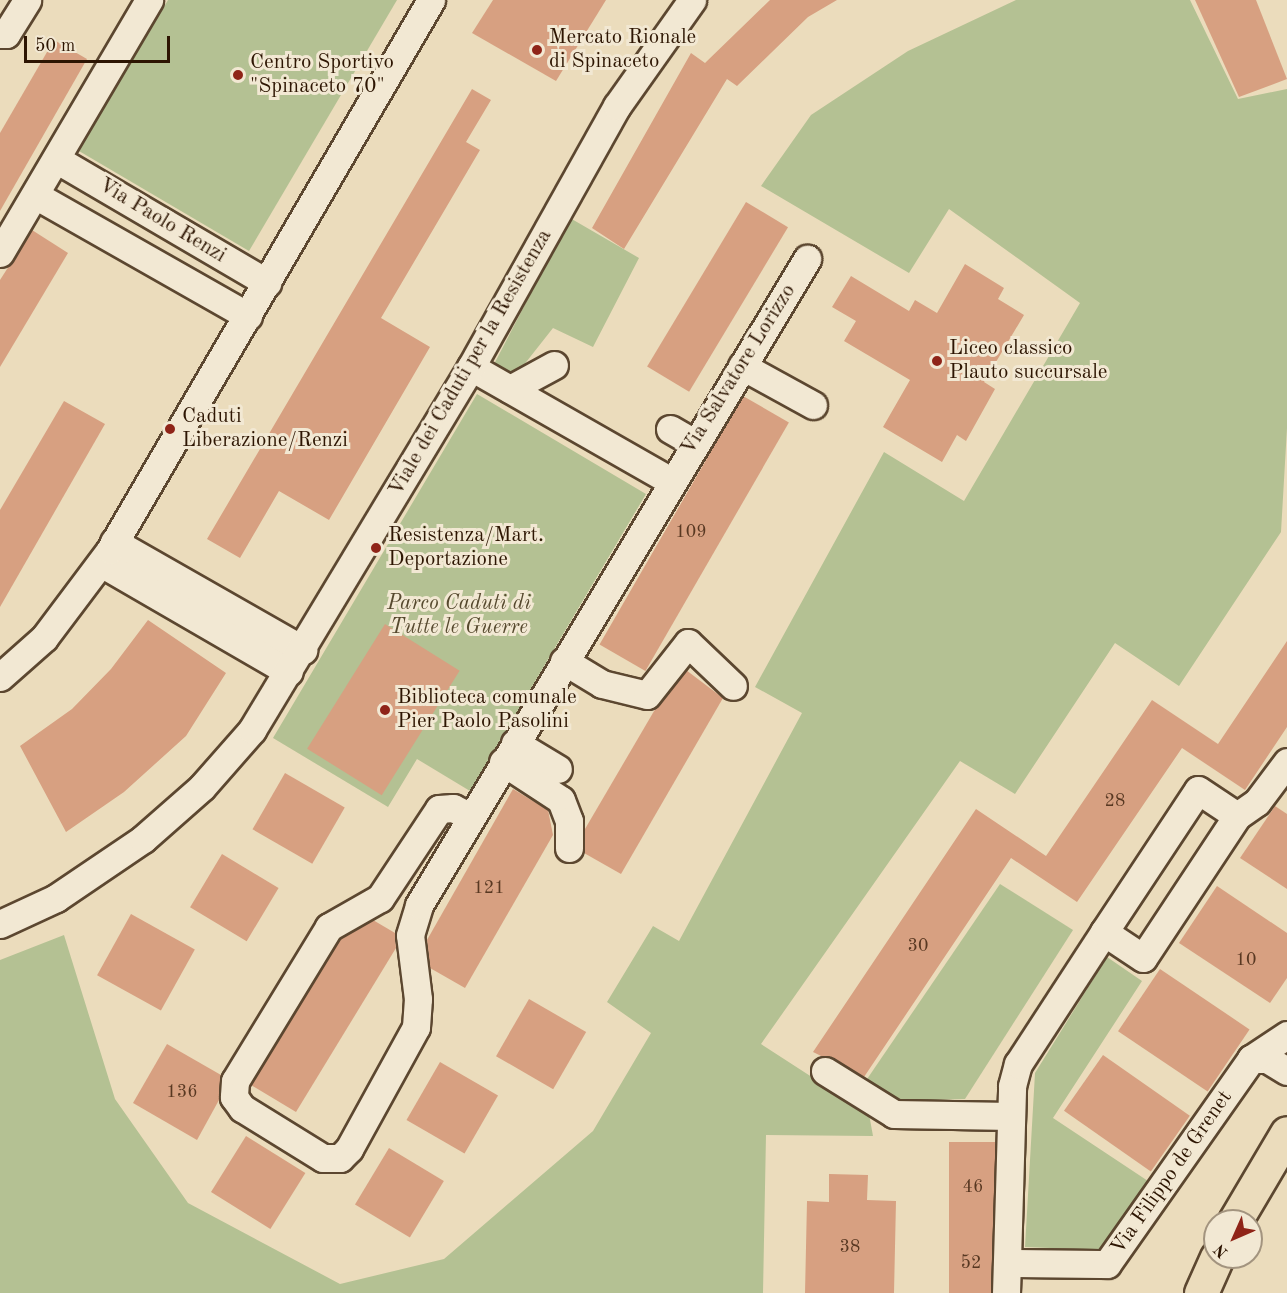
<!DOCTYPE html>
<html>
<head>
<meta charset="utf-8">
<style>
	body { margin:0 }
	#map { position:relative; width:1287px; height:1293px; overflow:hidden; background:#ebdcbc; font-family:"Old Standard TT",serif }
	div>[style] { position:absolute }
	.green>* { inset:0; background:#b4c193 }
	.building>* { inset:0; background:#d7a081; transform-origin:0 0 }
	.roads { filter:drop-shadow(2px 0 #5c4730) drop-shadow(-2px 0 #5c4730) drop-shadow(0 2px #5c4730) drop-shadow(0 -2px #5c4730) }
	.minor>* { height:27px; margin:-13.5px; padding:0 13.5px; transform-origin:13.5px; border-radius:13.5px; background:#f2e8d3 }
	.major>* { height:33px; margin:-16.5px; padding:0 16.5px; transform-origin:16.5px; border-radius:16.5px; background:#ebdcbc }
	.dots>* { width:16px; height:16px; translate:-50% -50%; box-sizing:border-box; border:3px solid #f2e8d3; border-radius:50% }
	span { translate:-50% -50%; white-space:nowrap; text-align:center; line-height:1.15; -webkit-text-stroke:6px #f2e8d3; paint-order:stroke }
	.number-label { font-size:18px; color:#583822 }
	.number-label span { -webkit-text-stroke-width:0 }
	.poi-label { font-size:21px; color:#2d1502 }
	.left { translate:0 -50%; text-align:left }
	.street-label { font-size:21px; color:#2d1502 }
	.park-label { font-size:21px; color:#56492e; font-style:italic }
	.north { position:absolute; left:1203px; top:1209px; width:60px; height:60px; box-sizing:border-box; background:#f2e8d3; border:2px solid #a3947f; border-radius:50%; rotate:225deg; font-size:16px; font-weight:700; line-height:24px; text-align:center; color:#2d1502 }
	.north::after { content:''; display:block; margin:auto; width:21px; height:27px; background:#8f2418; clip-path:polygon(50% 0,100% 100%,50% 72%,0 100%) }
	.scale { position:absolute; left:24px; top:36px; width:146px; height:27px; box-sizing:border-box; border:3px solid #2d1502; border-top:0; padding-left:8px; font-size:18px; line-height:21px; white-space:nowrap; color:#2d1502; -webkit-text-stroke:4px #f2e8d3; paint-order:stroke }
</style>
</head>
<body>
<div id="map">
	<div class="green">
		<div style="clip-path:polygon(168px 0,397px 0,249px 251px,79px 151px)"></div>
		<div style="clip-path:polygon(1016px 0,1190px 0,1238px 99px,1287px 89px,1287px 428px,1281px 532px,1179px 686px,1115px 643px,1015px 794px,960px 761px,761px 1044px,869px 1114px,873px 1136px,766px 1135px,763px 1293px,0 1293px,0 960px,64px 935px,115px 1099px,188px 1203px,340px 1284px,444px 1259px,593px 1131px,651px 1033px,607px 1002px,653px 926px,679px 941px,802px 713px,755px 687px,884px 452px,964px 501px,1080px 303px,949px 209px,909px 273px,761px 186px,811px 115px,908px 51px)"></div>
		<div style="clip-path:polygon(570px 218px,639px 258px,593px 347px,553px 328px,512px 380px,492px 368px)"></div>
		<div style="clip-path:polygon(477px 394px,646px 494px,470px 791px,417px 759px,388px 807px,273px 738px)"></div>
		<div style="clip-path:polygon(1000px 884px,1073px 930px,965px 1099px,895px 1101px,863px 1085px)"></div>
		<div style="clip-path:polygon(1107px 957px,1142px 981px,1053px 1118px,1148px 1181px,1100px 1250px,1025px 1247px,1035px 1073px)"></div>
	</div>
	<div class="building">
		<div style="clip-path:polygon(493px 0,606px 0,556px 81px,472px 33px)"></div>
		<div style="clip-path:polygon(770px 0,837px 0,808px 17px,737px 86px,727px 79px,624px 249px,592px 228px,691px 53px,705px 63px)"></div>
		<div style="clip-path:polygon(1195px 0,1256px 0,1287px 79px,1239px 97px)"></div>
		<div style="clip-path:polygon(54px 40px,87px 59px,0 211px,0 133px)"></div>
		<div style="clip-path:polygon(472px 89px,491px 100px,466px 142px,480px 150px,381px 318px,430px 347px,329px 520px,279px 491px,240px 558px,207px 539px)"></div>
		<div style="left:746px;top:202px;width:49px;height:192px;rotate:31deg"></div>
		<div style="clip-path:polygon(32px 230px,68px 253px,0 367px,0 280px)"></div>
		<div style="clip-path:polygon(965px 264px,1004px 288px,998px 299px,1024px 315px,984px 382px,995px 389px,966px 441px,957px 435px,942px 462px,883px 427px,910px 380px,844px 341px,856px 321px,832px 307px,851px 276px,909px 311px,915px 300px,937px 313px)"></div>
		<div style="left:743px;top:396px;width:53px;height:287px;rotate:30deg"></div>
		<div style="clip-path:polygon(64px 401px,105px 424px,0 607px,0 510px)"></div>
		<div style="clip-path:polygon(148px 620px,226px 673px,186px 736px,124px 792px,66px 832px,20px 746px,72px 709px,111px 669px)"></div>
		<div style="left:385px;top:624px;width:88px;height:147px;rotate:32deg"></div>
		<div style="clip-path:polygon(1287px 641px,1287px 727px,1245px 790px,1182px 748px,1077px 902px,1011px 858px,864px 1077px,813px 1052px,976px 809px,1046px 856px,1152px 700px,1218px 744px)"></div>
		<div style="clip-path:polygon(686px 670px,723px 698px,621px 874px,584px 853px,585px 829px,657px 706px)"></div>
		<div style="left:285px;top:773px;width:69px;height:65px;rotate:30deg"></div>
		<div style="clip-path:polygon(513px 789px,548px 810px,553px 835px,465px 988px,430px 968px,427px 940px)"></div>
		<div style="clip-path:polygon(1275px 806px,1287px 814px,1287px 889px,1240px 858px)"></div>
		<div style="left:222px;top:854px;width:66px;height:62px;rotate:31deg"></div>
		<div style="clip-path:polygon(1217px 886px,1287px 933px,1287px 978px,1270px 1003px,1179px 943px)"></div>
		<div style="left:131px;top:914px;width:73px;height:70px;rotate:29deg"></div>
		<div style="clip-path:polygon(373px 920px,395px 933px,396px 948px,296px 1112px,251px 1085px,340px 939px)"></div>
		<div style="left:1160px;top:969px;width:108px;height:75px;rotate:34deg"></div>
		<div style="left:529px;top:999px;width:66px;height:66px;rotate:30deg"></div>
		<div style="clip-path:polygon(167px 1044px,221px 1075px,219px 1100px,197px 1140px,133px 1103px)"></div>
		<div style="left:1103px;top:1055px;width:106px;height:68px;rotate:35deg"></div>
		<div style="left:440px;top:1062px;width:67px;height:67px;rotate:30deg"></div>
		<div style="left:246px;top:1136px;width:70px;height:66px;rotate:32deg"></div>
		<div style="left:949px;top:1142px;width:46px;height:151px"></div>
		<div style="left:389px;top:1148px;width:64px;height:66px;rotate:31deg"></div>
		<div style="clip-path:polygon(829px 1174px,868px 1175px,867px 1200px,896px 1201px,894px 1293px,805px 1293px,807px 1201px,829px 1202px)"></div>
	</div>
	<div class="roads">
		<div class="minor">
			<div style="left:0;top:34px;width:6px"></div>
			<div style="left:6px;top:34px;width:40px;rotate:-58deg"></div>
			<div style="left:56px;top:159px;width:245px;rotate:30.4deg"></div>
			<div style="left:35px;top:195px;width:245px;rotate:29.6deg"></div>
			<div style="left:0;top:253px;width:294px;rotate:-59.5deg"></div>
			<div style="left:742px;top:366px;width:81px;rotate:28.8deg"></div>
			<div style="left:471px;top:367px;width:230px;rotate:29.7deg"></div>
			<div style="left:510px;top:389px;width:50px;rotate:-28.6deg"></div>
			<div style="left:670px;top:429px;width:28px;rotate:30deg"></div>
			<div style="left:114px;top:542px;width:218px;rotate:29.7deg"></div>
			<div style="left:101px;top:563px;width:217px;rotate:30.1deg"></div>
			<div style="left:564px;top:661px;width:44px;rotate:31.2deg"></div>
			<div style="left:602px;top:684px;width:46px;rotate:13.7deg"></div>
			<div style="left:647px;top:695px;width:66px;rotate:-51.7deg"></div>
			<div style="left:688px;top:643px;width:62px;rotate:43.7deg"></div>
			<div style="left:0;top:677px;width:59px;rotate:-41.6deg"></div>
			<div style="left:44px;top:638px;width:110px;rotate:-53.1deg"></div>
			<div style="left:110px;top:550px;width:637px;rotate:-59.73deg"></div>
			<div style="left:515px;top:743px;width:50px;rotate:31.2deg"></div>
			<div style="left:503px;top:762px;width:69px;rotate:33.2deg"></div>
			<div style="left:561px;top:800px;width:22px;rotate:69deg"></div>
			<div style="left:569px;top:821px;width:27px;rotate:90deg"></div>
			<div style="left:1237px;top:816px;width:24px;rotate:-35deg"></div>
			<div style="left:1257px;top:802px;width:50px;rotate:-53.1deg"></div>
			<div style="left:471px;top:817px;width:20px;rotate:-153deg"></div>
			<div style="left:453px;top:808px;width:14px;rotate:176deg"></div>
			<div style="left:439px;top:809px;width:107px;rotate:123.5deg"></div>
			<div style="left:380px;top:898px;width:59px;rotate:150.4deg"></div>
			<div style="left:329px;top:927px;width:180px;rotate:121.4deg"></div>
			<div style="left:235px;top:1081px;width:16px;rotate:94deg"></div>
			<div style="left:234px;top:1097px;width:14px;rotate:54deg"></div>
			<div style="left:242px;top:1108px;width:95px;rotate:31.7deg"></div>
			<div style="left:323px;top:1158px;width:17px"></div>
			<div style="left:340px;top:1158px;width:13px;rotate:-45deg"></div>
			<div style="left:349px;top:1149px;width:139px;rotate:-61.2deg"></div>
			<div style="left:416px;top:1027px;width:28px;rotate:-86deg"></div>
			<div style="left:418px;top:999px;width:64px;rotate:-97.1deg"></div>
			<div style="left:410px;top:935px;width:31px;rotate:-73deg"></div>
			<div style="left:419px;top:905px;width:754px;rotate:-59.01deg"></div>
			<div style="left:0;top:924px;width:62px;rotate:-24.9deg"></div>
			<div style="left:56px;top:898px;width:105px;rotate:-34.1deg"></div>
			<div style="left:143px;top:839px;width:79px;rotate:-41.4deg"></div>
			<div style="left:202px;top:787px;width:76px;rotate:-48.7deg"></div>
			<div style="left:252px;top:730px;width:424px;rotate:-58.9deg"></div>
			<div style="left:471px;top:367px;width:299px;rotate:-60.8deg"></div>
			<div style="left:617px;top:106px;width:130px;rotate:-54.7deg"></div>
			<div style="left:1251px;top:1059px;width:16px"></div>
			<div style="left:1267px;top:1059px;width:23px;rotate:31deg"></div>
			<div style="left:825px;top:1071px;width:81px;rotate:31.9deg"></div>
			<div style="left:894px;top:1114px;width:117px;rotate:1deg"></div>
			<div style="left:1007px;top:1263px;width:100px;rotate:0.6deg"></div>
			<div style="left:1107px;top:1264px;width:251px;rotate:-54.9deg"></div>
			<div style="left:1251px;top:1059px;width:43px;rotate:-33.7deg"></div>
			<div style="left:1006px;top:1293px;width:207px;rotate:-88.3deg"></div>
			<div style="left:1012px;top:1086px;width:23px;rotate:-75deg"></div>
			<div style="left:1018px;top:1064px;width:158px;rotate:-56.9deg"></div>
			<div style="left:1104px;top:932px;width:170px;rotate:-56.5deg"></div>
			<div style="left:1198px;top:790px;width:47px;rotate:33.7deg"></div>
			<div style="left:1237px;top:816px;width:170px;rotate:123.5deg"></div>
			<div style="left:1143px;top:958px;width:47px;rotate:-146.3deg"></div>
		</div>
		<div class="major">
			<div style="left:1235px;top:1221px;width:102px;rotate:-59.4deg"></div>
			<div style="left:1201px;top:1293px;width:39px;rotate:-66deg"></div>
		</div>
	</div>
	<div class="dots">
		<div style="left:537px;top:50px;background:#8f2418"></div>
		<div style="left:238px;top:75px;background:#8f2418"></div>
		<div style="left:937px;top:361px;background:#8f2418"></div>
		<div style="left:170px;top:429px;background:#8f2418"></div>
		<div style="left:376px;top:548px;background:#8f2418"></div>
		<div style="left:385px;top:710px;background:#8f2418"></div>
	</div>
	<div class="number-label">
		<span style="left:691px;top:532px">109</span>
		<span style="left:1115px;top:801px">28</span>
		<span style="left:489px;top:888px">121</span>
		<span style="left:918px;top:946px">30</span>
		<span style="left:1246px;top:960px">10</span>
		<span style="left:182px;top:1092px">136</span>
		<span style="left:973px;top:1187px">46</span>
		<span style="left:850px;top:1247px">38</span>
		<span style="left:971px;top:1263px">52</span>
	</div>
	<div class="poi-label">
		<span class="left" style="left:549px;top:50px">Mercato Rionale<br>di Spinaceto</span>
		<span class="left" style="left:250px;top:75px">Centro Sportivo<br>"Spinaceto 70"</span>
		<span class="left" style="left:949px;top:361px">Liceo classico<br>Plauto succursale</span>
		<span class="left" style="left:182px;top:429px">Caduti<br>Liberazione/Renzi</span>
		<span class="left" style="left:388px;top:548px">Resistenza/Mart.<br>Deportazione</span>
		<span class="left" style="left:397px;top:710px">Biblioteca comunale<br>Pier Paolo Pasolini</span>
	</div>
	<div class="street-label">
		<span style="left:162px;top:221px;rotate:31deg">Via Paolo Renzi</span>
		<span style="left:471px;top:363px;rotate:-60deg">Viale dei Caduti per la Resistenza</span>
		<span style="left:739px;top:370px;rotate:-58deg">Via Salvatore Lorizzo</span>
		<span style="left:1172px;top:1173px;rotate:-55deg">Via Filippo de Grenet</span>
	</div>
	<div class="park-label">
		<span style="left:459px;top:616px">Parco Caduti di<br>Tutte le Guerre</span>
	</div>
	<div class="north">N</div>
	<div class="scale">50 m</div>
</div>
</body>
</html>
